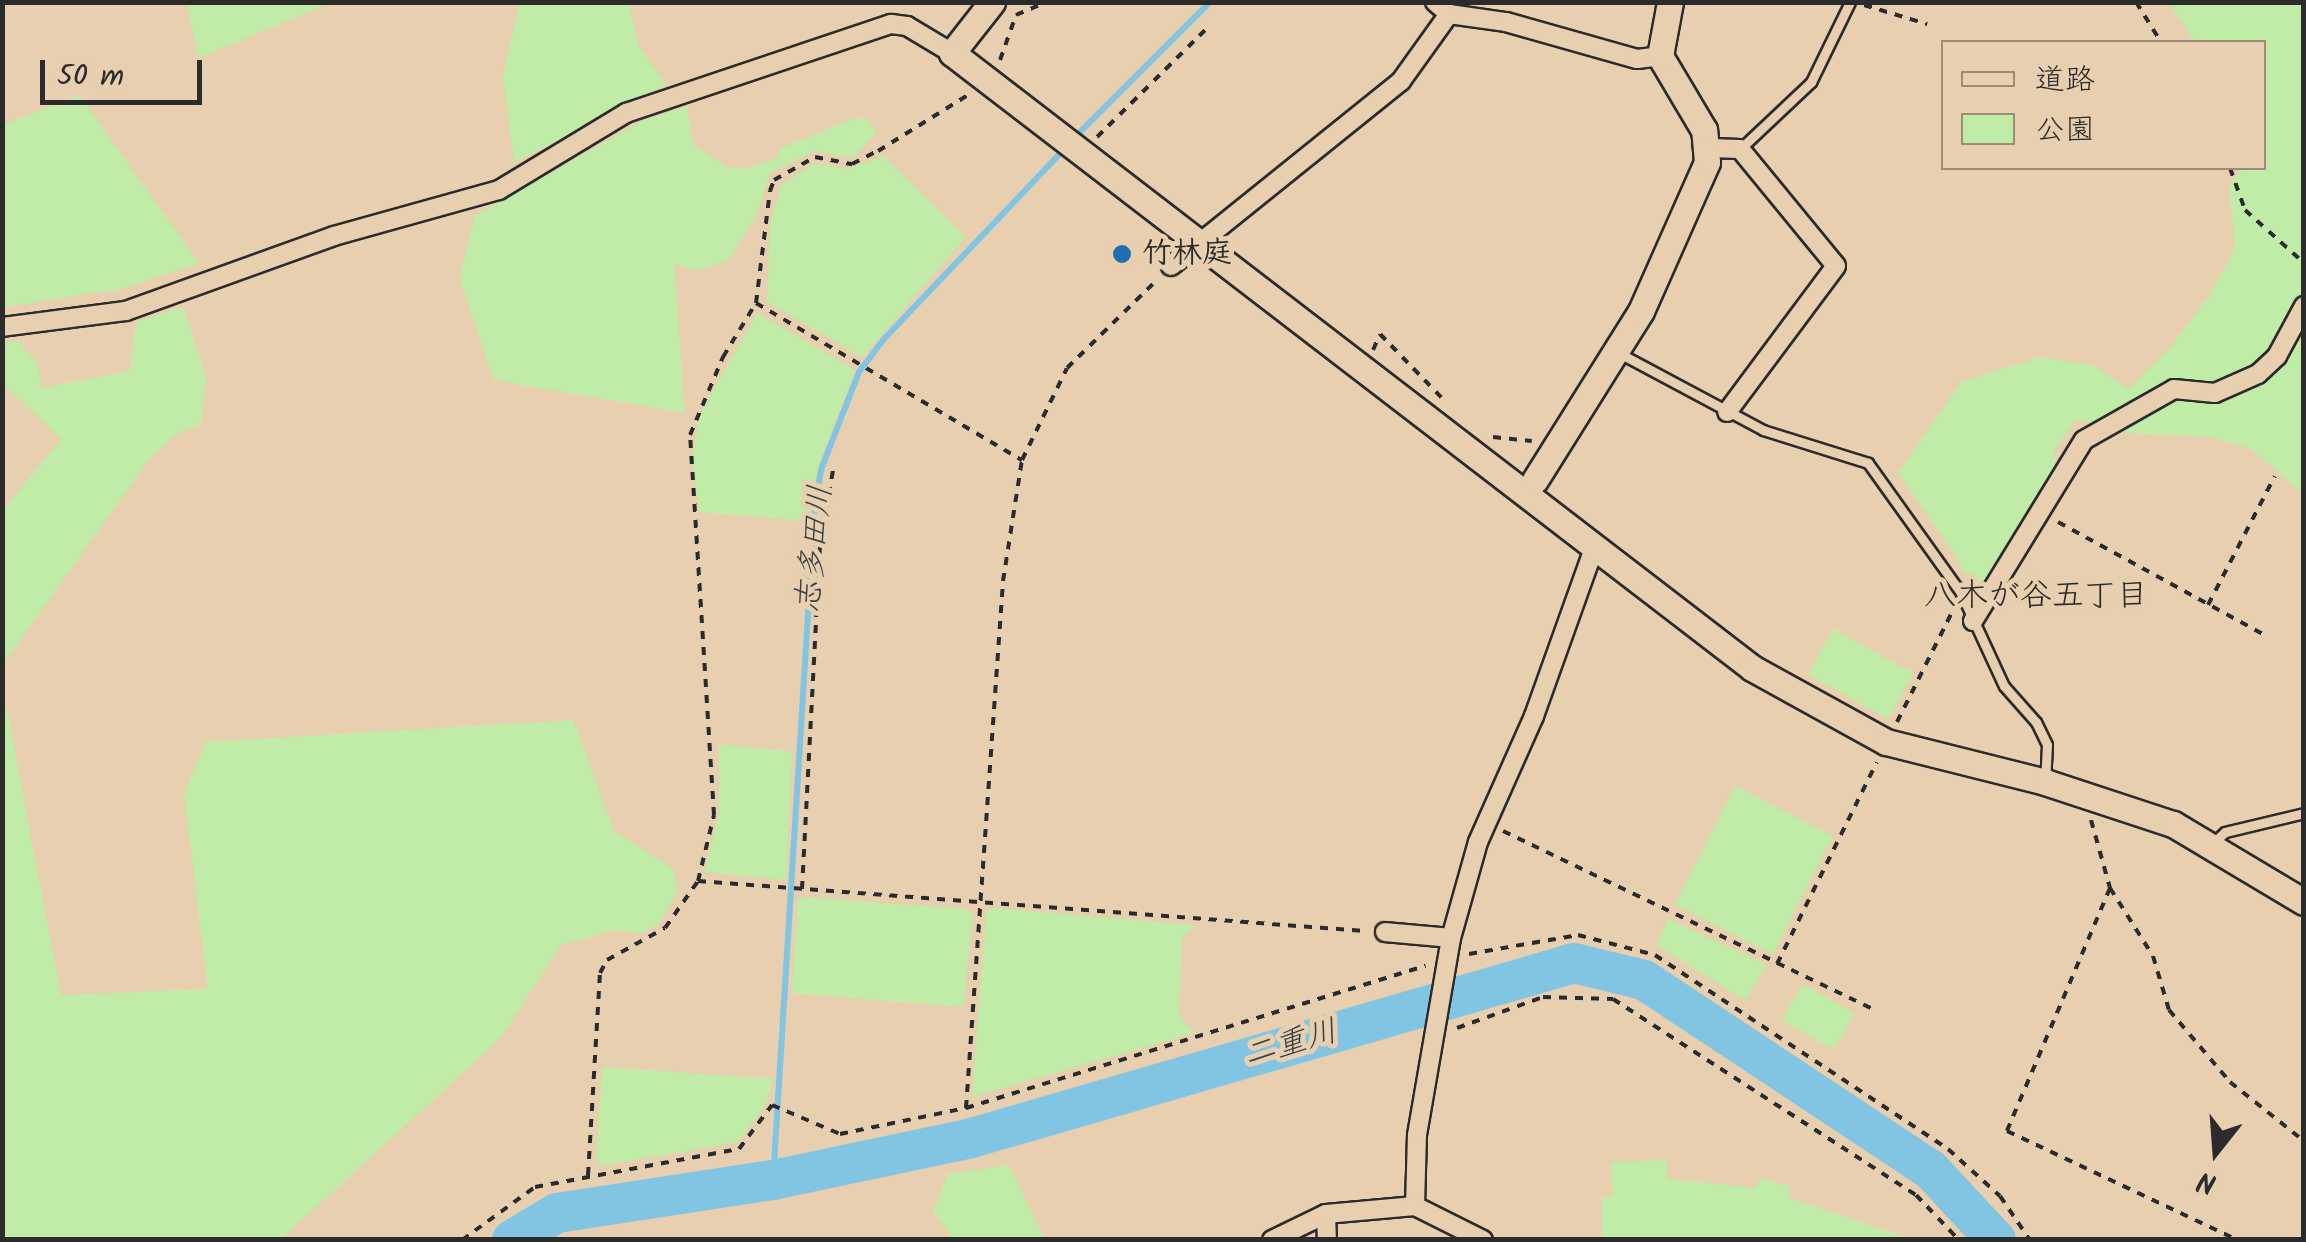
<!DOCTYPE html>
<html>
<head>
<meta charset="utf-8">
<style>
	body { margin:0 }
	#map { position:relative; width:2306px; height:1242px; overflow:hidden; background:#e7cfaf; font-family:Kalam,"Klee One",sans-serif }
	div>[style] { position:absolute }
	.green>* { inset:0; background:#c1eca8; transform-origin:0 0 }
	.stream>* { height:6px; margin:-3px; padding:0 3px; transform-origin:3px; border-radius:3px; background:#81c5e2 }
	.river>* { height:40px; margin:-20px; padding:0 20px; transform-origin:20px; border-radius:20px; background:#81c5e2 }
	.path>* { height:4px; margin-top:-2px; transform-origin:0; background:repeating-linear-gradient(90deg,#2b2b2b 0 8px,transparent 0 16px) }
	.roads { filter:drop-shadow(2px 0 #2b2b2b) drop-shadow(-2px 0 #2b2b2b) drop-shadow(0 2px #2b2b2b) drop-shadow(0 -2px #2b2b2b) }
	.lane>* { height:9px; margin:-4.5px; padding:0 4.5px; transform-origin:4.5px; border-radius:4.5px; background:#e7cfaf }
	.street>* { height:18px; margin:-9px; padding:0 9px; transform-origin:9px; border-radius:9px; background:#e7cfaf }
	.secondary>* { height:25px; margin:-12.5px; padding:0 12.5px; transform-origin:12.5px; border-radius:12.5px; background:#e7cfaf }
	.dots>* { width:28px; height:28px; translate:-50% -50%; box-sizing:border-box; border:5px solid #e7cfaf; border-radius:50% }
	span { translate:-50% -50%; white-space:nowrap; text-align:center; line-height:1.15; -webkit-text-stroke:10px #e7cfaf; paint-order:stroke }
	.poi-label { font-size:30px; color:#2b2b2b; font-weight:700 }
	.left { translate:0 -50%; text-align:left }
	.water-label { font-size:32px; color:#384246; font-style:italic }
	.neighbourhood-label { font-size:32px; color:#2b2b2b }
	.frame { position:absolute; inset:0; border:5px solid #2b2b2b; pointer-events:none }
	.legend { position:absolute; left:1941px; top:40px; width:325px; height:130px; box-sizing:border-box; background:#e7cfaf; border:2px solid #9c8d7a; margin:0; padding:12px 18px; list-style:none; font-size:30px; color:#2b2b2b }
	.legend li { display:flex; align-items:center; gap:20px; height:50px }
	.legend b { width:50px; border:2px solid #9c8d7a }
	.north { position:absolute; left:2166px; top:1102px; width:100px; height:100px; -webkit-text-stroke:8px #e7cfaf; paint-order:stroke; rotate:197deg; font-size:28px; font-weight:700; line-height:40px; text-align:center; color:#2b2b2b }
	.north::after { content:''; display:block; margin:auto; width:35px; height:45px; background:#2b2b2b; clip-path:polygon(50% 0,100% 100%,50% 72%,0 100%) }
	.scale { position:absolute; left:40px; top:60px; width:162px; height:45px; box-sizing:border-box; border:5px solid #2b2b2b; border-top:0; padding-left:12px; font-size:30px; line-height:35px; white-space:nowrap; color:#2b2b2b; -webkit-text-stroke:8px #e7cfaf; paint-order:stroke }
</style>
</head>
<body>
<div id="map">
	<div class="green">
		<div style="clip-path:polygon(187px 3px,187px 2px,331px 3px,198px 58px)"></div>
		<div style="clip-path:polygon(519px 3px,629px 3px,638px 45px,666px 85px,514px 163px,503px 76px)"></div>
		<div style="clip-path:polygon(2169px 3px,2303px 3px,2303px 494px,2251px 449px,2211px 437px,2129px 433px,2076px 419px,2053px 453px,2057px 469px,1977px 600px,1955px 555px,1898px 473px,1961px 382px,2041px 357px,2095px 366px,2128px 389px,2170px 348px,2208px 297px,2235px 248px,2229px 187px,2242px 168px,2264px 168px,2264px 42px,2195px 42px)"></div>
		<div style="clip-path:polygon(79px 95px,199px 263px,121px 289px,3px 307px,3px 125px)"></div>
		<div style="clip-path:polygon(687px 106px,693px 144px,728px 168px,751px 168px,777px 157px,781px 148px,855px 118px,868px 119px,876px 132px,853px 158px,815px 151px,770px 173px,756px 216px,728px 261px,699px 270px,674px 265px,685px 413px,494px 380px,460px 280px,474px 216px,644px 120px)"></div>
		<div style="clip-path:polygon(883px 156px,966px 237px,862px 357px,767px 302px,770px 223px,781px 185px,813px 164px,847px 169px)"></div>
		<div style="clip-path:polygon(183px 307px,206px 377px,201px 423px,174px 436px,148px 461px,3px 664px,3px 510px,61px 439px,3px 384px,3px 343px,18px 341px,38px 364px,41px 388px,130px 371px,136px 322px)"></div>
		<div style="clip-path:polygon(757px 313px,855px 370px,817px 469px,809px 521px,699px 512px,692px 459px,699px 415px)"></div>
		<div style="left:1833px;top:629px;width:92px;height:52px;rotate:29deg"></div>
		<div style="clip-path:polygon(3px 690px,61px 995px,208px 989px,184px 795px,205px 742px,573px 720px,614px 831px,673px 869px,677px 892px,659px 924px,640px 933px,614px 930px,561px 945px,501px 1038px,281px 1239px,3px 1239px)"></div>
		<div style="clip-path:polygon(719px 744px,792px 752px,786px 880px,704px 872px,719px 814px)"></div>
		<div style="left:1735px;top:786px;width:110px;height:133px;rotate:27deg"></div>
		<div style="clip-path:polygon(798px 897px,967px 909px,973px 915px,963px 1007px,792px 993px)"></div>
		<div style="clip-path:polygon(993px 908px,1195px 925px,1182px 937px,1179px 1015px,1194px 1033px,972px 1097px,986px 912px)"></div>
		<div style="clip-path:polygon(1668px 919px,1767px 965px,1745px 1000px,1656px 945px)"></div>
		<div style="left:1802px;top:984px;width:60px;height:42px;rotate:29deg"></div>
		<div style="clip-path:polygon(602px 1067px,773px 1079px,766px 1104px,738px 1142px,601px 1166px,596px 1159px)"></div>
		<div style="clip-path:polygon(1667px 1160px,1667px 1179px,1756px 1188px,1760px 1178px,1790px 1186px,1789px 1198px,1910px 1239px,1602px 1239px,1602px 1198px,1612px 1197px,1611px 1162px)"></div>
		<div style="clip-path:polygon(1009px 1165px,1045px 1239px,953px 1239px,933px 1211px,948px 1174px)"></div>
	</div>
	<div class="stream">
		<div style="left:1073px;top:139px;width:194px;rotate:-45deg"></div>
		<div style="left:773px;top:1180px;width:679px;rotate:-86.46deg"></div>
		<div style="left:815px;top:502px;width:36px;rotate:-79deg"></div>
		<div style="left:822px;top:467px;width:102px;rotate:-68.7deg"></div>
		<div style="left:859px;top:372px;width:41px;rotate:-52.9deg"></div>
		<div style="left:884px;top:339px;width:263px;rotate:-46.5deg"></div>
	</div>
	<div class="river">
		<div style="left:512px;top:1240px;width:52px;rotate:-31deg"></div>
		<div style="left:557px;top:1213px;width:219px;rotate:-8.7deg"></div>
		<div style="left:773px;top:1180px;width:199px;rotate:-11.9deg"></div>
		<div style="left:968px;top:1139px;width:631px;rotate:-16.19deg"></div>
		<div style="left:1574px;top:963px;width:72px;rotate:13.7deg"></div>
		<div style="left:1644px;top:980px;width:343px;rotate:33.5deg"></div>
		<div style="left:1930px;top:1169px;width:97px;rotate:47.1deg"></div>
	</div>
	<div class="path">
		<div style="left:2136px;top:2px;width:47px;rotate:58deg"></div>
		<div style="left:1864px;top:5px;width:66px;rotate:16.8deg"></div>
		<div style="left:1000px;top:60px;width:48px;rotate:-70.4deg"></div>
		<div style="left:1016px;top:15px;width:33px;rotate:-23deg"></div>
		<div style="left:1097px;top:137px;width:155px;rotate:-44.7deg"></div>
		<div style="left:2230px;top:168px;width:45px;rotate:70.3deg"></div>
		<div style="left:2245px;top:210px;width:79px;rotate:41.9deg"></div>
		<div style="left:756px;top:303px;width:309px;rotate:30.6deg"></div>
		<div style="left:1373px;top:350px;width:17px;rotate:-66deg"></div>
		<div style="left:1380px;top:334px;width:93px;rotate:45.9deg"></div>
		<div style="left:1493px;top:437px;width:39px;rotate:6deg"></div>
		<div style="left:2058px;top:522px;width:235px;rotate:28.7deg"></div>
		<div style="left:2208px;top:605px;width:145px;rotate:-62.6deg"></div>
		<div style="left:1897px;top:722px;width:125px;rotate:-63.4deg"></div>
		<div style="left:2091px;top:820px;width:71px;rotate:74.4deg"></div>
		<div style="left:2110px;top:888px;width:80px;rotate:57.7deg"></div>
		<div style="left:2153px;top:956px;width:56px;rotate:73.5deg"></div>
		<div style="left:2169px;top:1010px;width:94px;rotate:49.7deg"></div>
		<div style="left:2230px;top:1082px;width:95px;rotate:38.6deg"></div>
		<div style="left:1503px;top:831px;width:411px;rotate:25.7deg"></div>
		<div style="left:698px;top:881px;width:669px;rotate:4.29deg"></div>
		<div style="left:2110px;top:888px;width:264px;rotate:113deg"></div>
		<div style="left:2007px;top:1131px;width:255px;rotate:25.3deg"></div>
		<div style="left:802px;top:889px;width:347px;rotate:-87deg"></div>
		<div style="left:820px;top:542px;width:78px;rotate:-79.7deg"></div>
		<div style="left:1469px;top:954px;width:111px;rotate:-9.9deg"></div>
		<div style="left:1578px;top:935px;width:80px;rotate:14.6deg"></div>
		<div style="left:1655px;top:955px;width:351px;rotate:33.5deg"></div>
		<div style="left:1948px;top:1149px;width:70px;rotate:42.1deg"></div>
		<div style="left:2000px;top:1196px;width:53px;rotate:55.7deg"></div>
		<div style="left:1777px;top:964px;width:225px;rotate:-63.7deg"></div>
		<div style="left:1457px;top:1028px;width:91px;rotate:-19.8deg"></div>
		<div style="left:1543px;top:997px;width:70px;rotate:1.6deg"></div>
		<div style="left:1613px;top:999px;width:361px;rotate:32.9deg"></div>
		<div style="left:1916px;top:1195px;width:62px;rotate:46.3deg"></div>
		<div style="left:966px;top:1108px;width:528px;rotate:-85.98deg"></div>
		<div style="left:1003px;top:581px;width:122px;rotate:-81.1deg"></div>
		<div style="left:1022px;top:460px;width:102px;rotate:-63.9deg"></div>
		<div style="left:1067px;top:368px;width:126px;rotate:-44.4deg"></div>
		<div style="left:588px;top:1175px;width:202px;rotate:-86.6deg"></div>
		<div style="left:600px;top:973px;width:15px;rotate:-62deg"></div>
		<div style="left:607px;top:960px;width:66px;rotate:-28.9deg"></div>
		<div style="left:665px;top:928px;width:57px;rotate:-54.9deg"></div>
		<div style="left:698px;top:881px;width:68px;rotate:-76.4deg"></div>
		<div style="left:714px;top:815px;width:381px;rotate:-93.6deg"></div>
		<div style="left:690px;top:435px;width:85px;rotate:-67.1deg"></div>
		<div style="left:723px;top:357px;width:63px;rotate:-58.6deg"></div>
		<div style="left:756px;top:303px;width:113px;rotate:-82.9deg"></div>
		<div style="left:770px;top:191px;width:12px;rotate:-70deg"></div>
		<div style="left:774px;top:180px;width:47px;rotate:-29.3deg"></div>
		<div style="left:815px;top:157px;width:38px;rotate:11deg"></div>
		<div style="left:852px;top:164px;width:29px;rotate:-27deg"></div>
		<div style="left:878px;top:151px;width:106px;rotate:-31.9deg"></div>
		<div style="left:462px;top:1240px;width:90px;rotate:-36deg"></div>
		<div style="left:535px;top:1187px;width:208px;rotate:-10.6deg"></div>
		<div style="left:739px;top:1149px;width:55px;rotate:-53.1deg"></div>
		<div style="left:772px;top:1105px;width:74px;rotate:23.1deg"></div>
		<div style="left:840px;top:1134px;width:129px;rotate:-11.7deg"></div>
		<div style="left:966px;top:1108px;width:481px;rotate:-17.2deg"></div>
	</div>
	<div class="roads">
		<div class="lane">
			<div style="left:1740px;top:149px;width:98px;rotate:-43.3deg"></div>
			<div style="left:1811px;top:82px;width:89px;rotate:-64deg"></div>
			<div style="left:1619px;top:353px;width:163px;rotate:28.1deg"></div>
			<div style="left:1763px;top:430px;width:110px;rotate:17.4deg"></div>
			<div style="left:1868px;top:463px;width:160px;rotate:54.4deg"></div>
			<div style="left:1961px;top:593px;width:102px;rotate:65.2deg"></div>
			<div style="left:2004px;top:686px;width:48px;rotate:48.4deg"></div>
			<div style="left:2036px;top:722px;width:25px;rotate:64deg"></div>
			<div style="left:2047px;top:745px;width:34px;rotate:93deg"></div>
			<div style="left:2213px;top:843px;width:16px;rotate:-43deg"></div>
			<div style="left:2225px;top:832px;width:81px;rotate:-13.5deg"></div>
		</div>
		<div class="street">
			<div style="left:1435px;top:2px;width:18px;rotate:41deg"></div>
			<div style="left:1449px;top:14px;width:58px;rotate:8deg"></div>
			<div style="left:1506px;top:22px;width:136px;rotate:15.8deg"></div>
			<div style="left:1637px;top:59px;width:23px;rotate:-7deg"></div>
			<div style="left:1710px;top:148px;width:30px;rotate:2deg"></div>
			<div style="left:1740px;top:149px;width:151px;rotate:50.6deg"></div>
			<div style="left:1836px;top:266px;width:182px;rotate:126.7deg"></div>
			<div style="left:1171px;top:266px;width:295px;rotate:-38.8deg"></div>
			<div style="left:1401px;top:81px;width:82px;rotate:-54.4deg"></div>
			<div style="left:2px;top:327px;width:125px;rotate:-7.4deg"></div>
			<div style="left:126px;top:311px;width:221px;rotate:-19.8deg"></div>
			<div style="left:334px;top:236px;width:171px;rotate:-15.6deg"></div>
			<div style="left:499px;top:190px;width:149px;rotate:-31.2deg"></div>
			<div style="left:626px;top:113px;width:280px;rotate:-18.6deg"></div>
			<div style="left:891px;top:24px;width:16px;rotate:7deg"></div>
			<div style="left:907px;top:26px;width:52px;rotate:31deg"></div>
			<div style="left:1973px;top:621px;width:212px;rotate:-58.5deg"></div>
			<div style="left:2084px;top:440px;width:103px;rotate:-29.5deg"></div>
			<div style="left:2174px;top:389px;width:41px;rotate:5.6deg"></div>
			<div style="left:2215px;top:393px;width:47px;rotate:-23.8deg"></div>
			<div style="left:2258px;top:374px;width:26px;rotate:-43deg"></div>
			<div style="left:2277px;top:356px;width:57px;rotate:-61.6deg"></div>
			<div style="left:1385px;top:932px;width:66px;rotate:5.2deg"></div>
			<div style="left:1415px;top:1206px;width:71px;rotate:-88.4deg"></div>
			<div style="left:1417px;top:1135px;width:200px;rotate:-80.2deg"></div>
			<div style="left:1451px;top:938px;width:100px;rotate:-74.3deg"></div>
			<div style="left:1478px;top:842px;width:138px;rotate:-66deg"></div>
			<div style="left:1534px;top:716px;width:181px;rotate:-70.3deg"></div>
			<div style="left:1326px;top:1214px;width:26px;rotate:88deg"></div>
			<div style="left:1272px;top:1240px;width:60px;rotate:-25.7deg"></div>
			<div style="left:1326px;top:1214px;width:89px;rotate:-5.1deg"></div>
			<div style="left:1415px;top:1206px;width:76px;rotate:26.6deg"></div>
		</div>
		<div class="secondary">
			<div style="left:992px;top:2px;width:65px;rotate:128.1deg"></div>
			<div style="left:952px;top:53px;width:1009px;rotate:37.55deg"></div>
			<div style="left:1752px;top:668px;width:153px;rotate:28.9deg"></div>
			<div style="left:1886px;top:742px;width:164px;rotate:14.1deg"></div>
			<div style="left:2045px;top:782px;width:135px;rotate:18.2deg"></div>
			<div style="left:2173px;top:824px;width:152px;rotate:30.8deg"></div>
			<div style="left:1535px;top:480px;width:199px;rotate:-57.9deg"></div>
			<div style="left:1641px;top:311px;width:163px;rotate:-66.1deg"></div>
			<div style="left:1707px;top:162px;width:32px;rotate:-95deg"></div>
			<div style="left:1704px;top:130px;width:86px;rotate:-120.7deg"></div>
			<div style="left:1660px;top:56px;width:55px;rotate:-79.5deg"></div>
		</div>
	</div>
	<div class="dots">
		<div style="left:1122px;top:254px;background:#1f6fb2"></div>
	</div>
	<div class="poi-label">
		<span class="left" style="left:1142px;top:254px">竹林庭</span>
	</div>
	<div class="water-label">
		<span style="left:816px;top:549px;rotate:-84deg">志多田川</span>
		<span style="left:1291px;top:1045px;rotate:-16deg">二重川</span>
	</div>
	<div class="neighbourhood-label">
		<span style="left:2036px;top:597px">八木が谷五丁目</span>
	</div>
	<div class="frame"></div>
	<ul class="legend">
	<li><b style="height:12px;background:#e7cfaf"></b>道路</li>
	<li><b style="height:28px;background:#c1eca8"></b>公園</li>
	</ul>
	<div class="north">N</div>
	<div class="scale">50 m</div>
</div>
</body>
</html>
